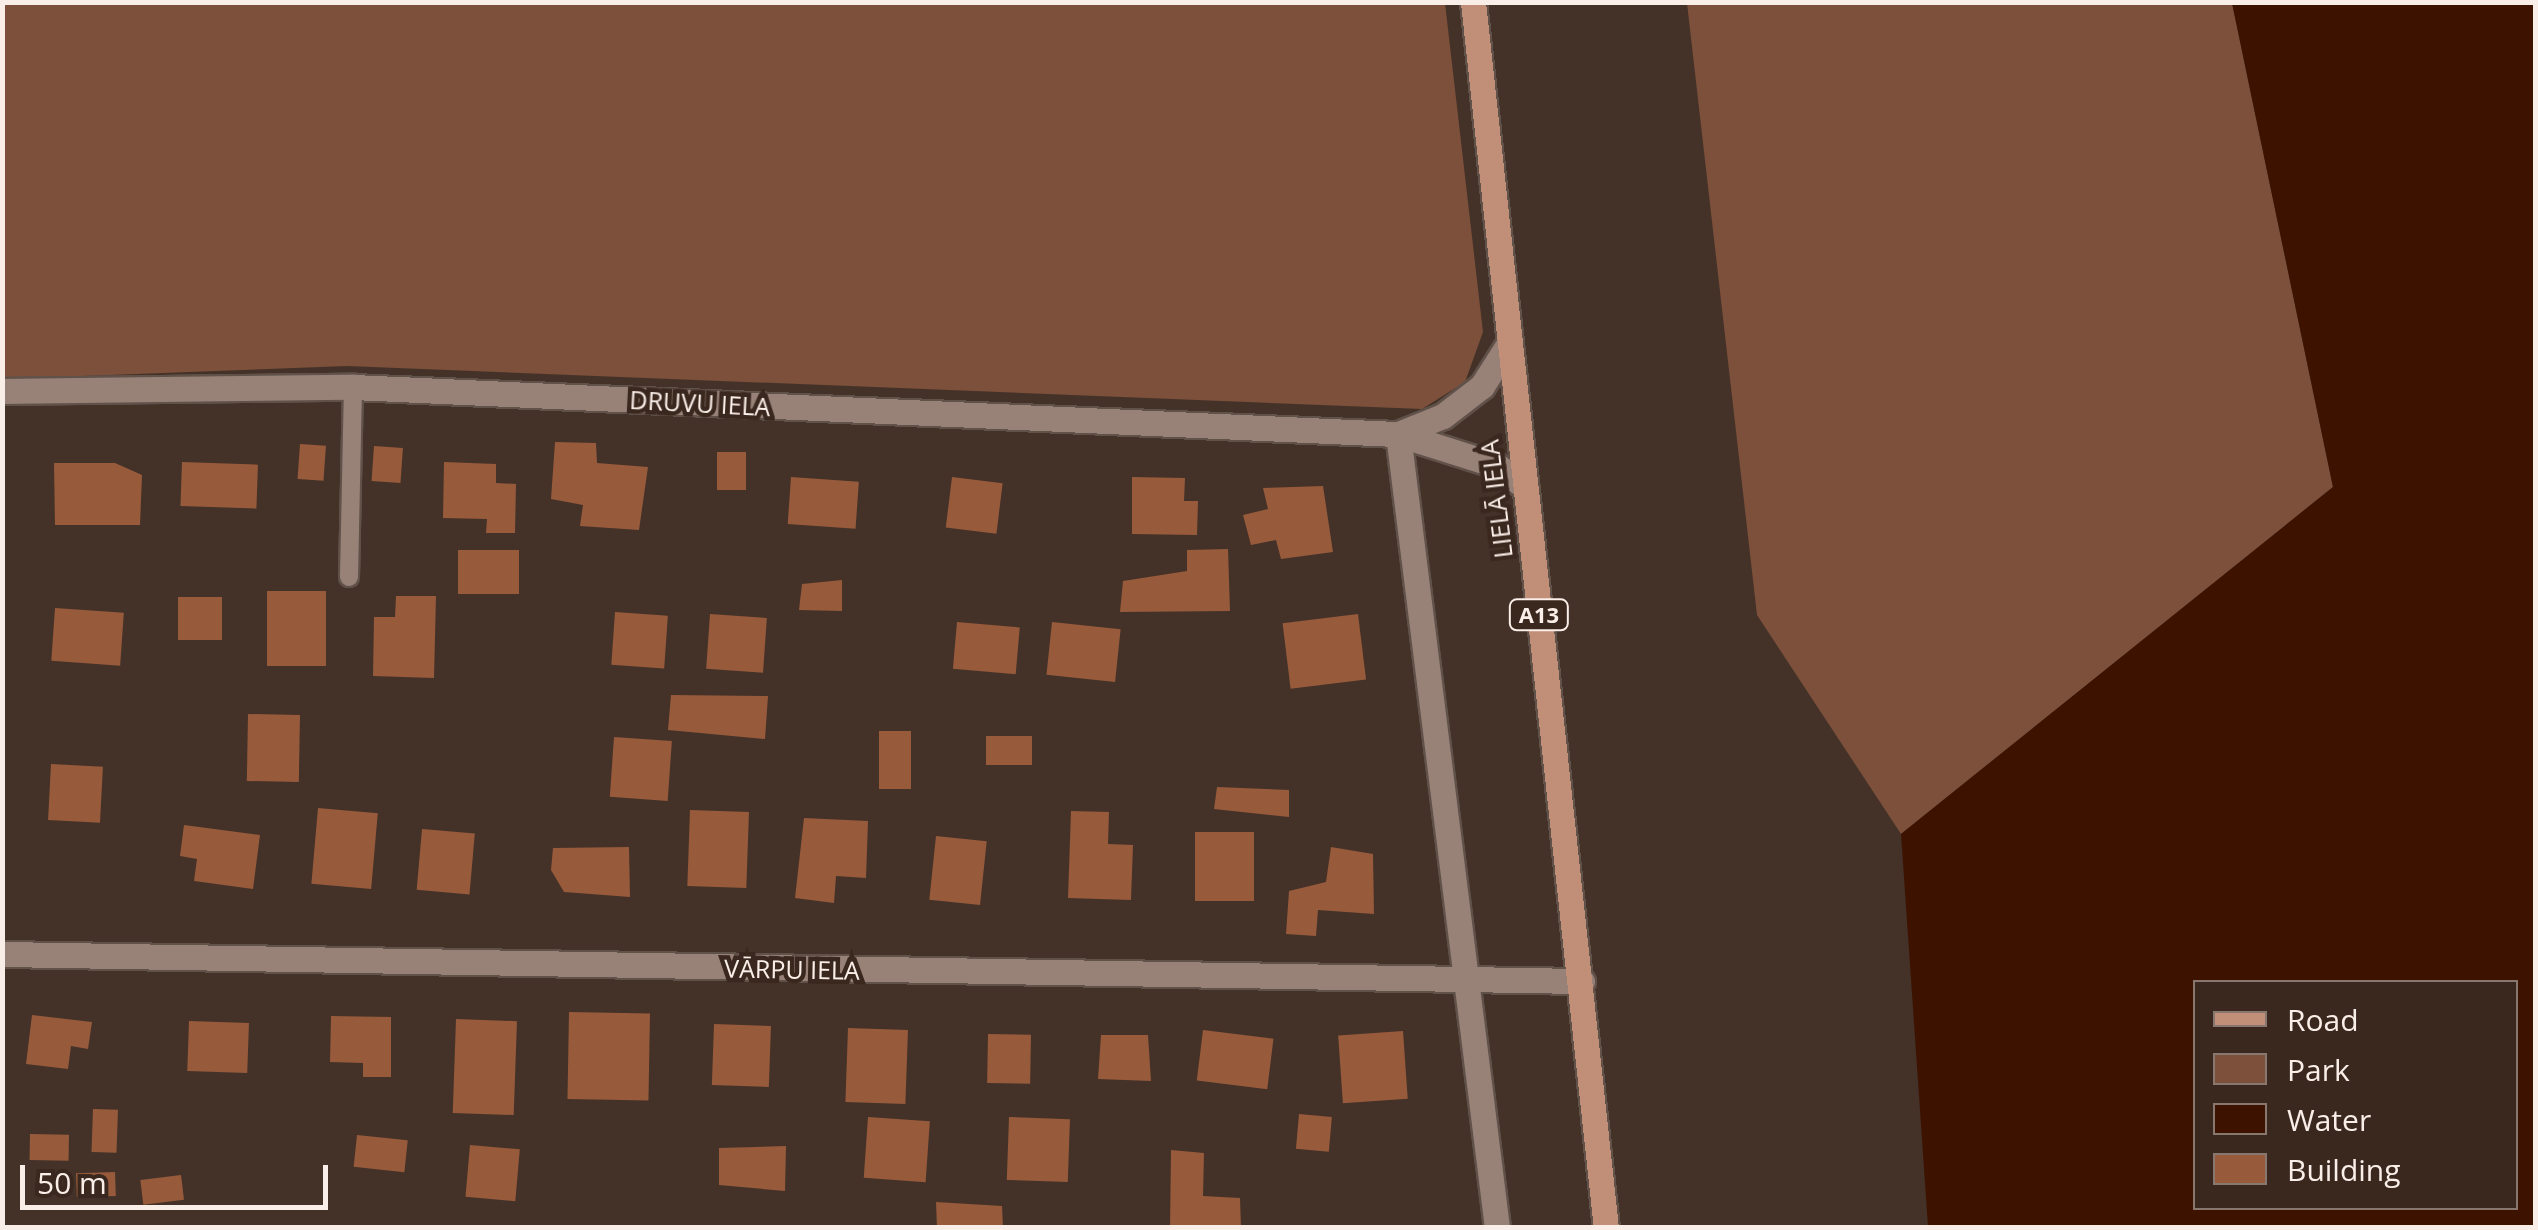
<!DOCTYPE html>
<html>
<head>
<meta charset="utf-8">
<style>
	body { margin:0 }
	#map { position:relative; width:2538px; height:1230px; overflow:hidden; background:#443229; font-family:"Open Sans",sans-serif }
	div>[style] { position:absolute }
	.green>* { inset:0; background:#7c503a }
	.water>* { inset:0; background:#3d1300 }
	.building>* { inset:0; background:#975a3b; transform-origin:0 0 }
	.roads { filter:drop-shadow(2px 0 #605149) drop-shadow(-2px 0 #605149) drop-shadow(0 2px #605149) drop-shadow(0 -2px #605149) }
	.lane>* { height:18px; margin:-9px; padding:0 9px; transform-origin:9px; border-radius:9px; background:#988278 }
	.street>* { height:25px; margin:-12.5px; padding:0 12.5px; transform-origin:12.5px; border-radius:12.5px; background:#988278 }
	.primary>* { height:25px; margin:-12.5px; padding:0 12.5px; transform-origin:12.5px; border-radius:12.5px; background:#c18f77 }
	span { translate:-50% -50%; white-space:nowrap; text-align:center; line-height:1.15; -webkit-text-stroke:9px #3a281f; paint-order:stroke }
	.shield-label span { padding:2px 8px; background:#3a281f; border:2px solid; border-radius:8px; -webkit-text-stroke-width:0 }
	.shield-label { font-size:22px; color:#faeee8; font-weight:700 }
	.street-label { font-size:25px; color:#faeee8 }
	.frame { position:absolute; inset:0; border:5px solid #faeee8; pointer-events:none }
	.legend { position:absolute; left:2193px; top:980px; width:325px; height:230px; box-sizing:border-box; background:#3a281f; border:2px solid #87776f; margin:0; padding:12px 18px; list-style:none; font-size:30px; color:#faeee8 }
	.legend li { display:flex; align-items:center; gap:20px; height:50px }
	.legend b { width:50px; border:2px solid #87776f }
	.scale { position:absolute; left:20px; top:1165px; width:308px; height:45px; box-sizing:border-box; border:5px solid #faeee8; border-top:0; padding-left:12px; font-size:30px; line-height:35px; white-space:nowrap; color:#faeee8; -webkit-text-stroke:8px #3a281f; paint-order:stroke }
</style>
</head>
<body>
<div id="map">
	<div class="green">
		<div style="clip-path:polygon(2px 3px,1445px 3px,1483px 332px,1465px 382px,1422px 409px,347px 366px,3px 379px)"></div>
		<div style="clip-path:polygon(1687px 3px,2232px 3px,2333px 487px,1901px 834px,1757px 615px)"></div>
	</div>
	<div class="water">
		<div style="clip-path:polygon(evenodd,2232px 3px,2535px 3px,2535px 1227px,1928px 1227px,1901px 834px,2333px 487px,2232px 3px,2196px 982px,2516px 982px,2516px 1208px,2196px 1208px,2196px 982px)"></div>
	</div>
	<div class="building">
		<div style="clip-path:polygon(555px 442px,596px 443px,597px 463px,648px 467px,639px 530px,580px 526px,583px 505px,551px 499px)"></div>
		<div style="left:300px;top:444px;width:26px;height:35px;rotate:4deg"></div>
		<div style="left:374px;top:446px;width:29px;height:35px;rotate:4deg"></div>
		<div style="left:717px;top:452px;width:29px;height:38px"></div>
		<div style="left:182px;top:462px;width:76px;height:44px;rotate:2deg"></div>
		<div style="clip-path:polygon(444px 462px,496px 464px,496px 483px,516px 484px,515px 533px,486px 533px,487px 519px,443px 518px)"></div>
		<div style="clip-path:polygon(54px 463px,115px 463px,142px 475px,140px 525px,55px 525px)"></div>
		<div style="left:791px;top:477px;width:68px;height:47px;rotate:4deg"></div>
		<div style="left:952px;top:477px;width:51px;height:51px;rotate:7deg"></div>
		<div style="clip-path:polygon(1132px 477px,1185px 478px,1184px 501px,1198px 501px,1197px 535px,1132px 534px)"></div>
		<div style="clip-path:polygon(1323px 486px,1333px 552px,1281px 559px,1276px 540px,1251px 545px,1243px 515px,1268px 509px,1263px 488px)"></div>
		<div style="clip-path:polygon(1228px 549px,1230px 611px,1120px 612px,1123px 581px,1187px 571px,1187px 550px)"></div>
		<div style="left:458px;top:550px;width:61px;height:44px"></div>
		<div style="clip-path:polygon(842px 580px,842px 611px,799px 610px,802px 584px)"></div>
		<div style="left:267px;top:591px;width:59px;height:75px"></div>
		<div style="clip-path:polygon(396px 596px,436px 596px,434px 678px,373px 676px,374px 617px,395px 617px)"></div>
		<div style="left:178px;top:597px;width:44px;height:43px"></div>
		<div style="left:55px;top:608px;width:69px;height:53px;rotate:4deg"></div>
		<div style="left:615px;top:612px;width:53px;height:53px;rotate:4deg"></div>
		<div style="left:710px;top:614px;width:57px;height:55px;rotate:4deg"></div>
		<div style="left:1358px;top:614px;width:66px;height:76px;rotate:83deg"></div>
		<div style="left:957px;top:622px;width:63px;height:47px;rotate:5deg"></div>
		<div style="left:1052px;top:622px;width:69px;height:53px;rotate:6deg"></div>
		<div style="clip-path:polygon(671px 695px,768px 696px,765px 739px,668px 730px)"></div>
		<div style="left:248px;top:714px;width:52px;height:67px;rotate:1deg"></div>
		<div style="left:879px;top:731px;width:32px;height:58px"></div>
		<div style="left:986px;top:736px;width:46px;height:29px"></div>
		<div style="left:614px;top:737px;width:58px;height:60px;rotate:4deg"></div>
		<div style="left:51px;top:764px;width:52px;height:56px;rotate:3deg"></div>
		<div style="clip-path:polygon(1217px 787px,1289px 790px,1289px 817px,1214px 809px)"></div>
		<div style="left:318px;top:808px;width:60px;height:76px;rotate:5deg"></div>
		<div style="left:690px;top:810px;width:59px;height:76px;rotate:2deg"></div>
		<div style="clip-path:polygon(1071px 811px,1109px 812px,1108px 844px,1133px 845px,1131px 900px,1068px 898px)"></div>
		<div style="clip-path:polygon(804px 818px,868px 821px,866px 878px,836px 876px,834px 903px,795px 898px)"></div>
		<div style="clip-path:polygon(184px 825px,260px 835px,253px 889px,194px 881px,197px 859px,180px 856px)"></div>
		<div style="left:422px;top:829px;width:53px;height:61px;rotate:5deg"></div>
		<div style="left:1195px;top:832px;width:59px;height:69px"></div>
		<div style="left:936px;top:836px;width:51px;height:64px;rotate:6deg"></div>
		<div style="clip-path:polygon(629px 847px,630px 897px,564px 892px,551px 870px,553px 848px)"></div>
		<div style="clip-path:polygon(1331px 847px,1373px 854px,1374px 914px,1318px 910px,1316px 936px,1286px 934px,1289px 891px,1326px 882px)"></div>
		<div style="left:569px;top:1012px;width:81px;height:87px;rotate:1deg"></div>
		<div style="clip-path:polygon(32px 1015px,92px 1022px,88px 1049px,71px 1046px,68px 1069px,26px 1064px)"></div>
		<div style="clip-path:polygon(331px 1016px,391px 1017px,391px 1077px,363px 1077px,363px 1063px,330px 1062px)"></div>
		<div style="left:456px;top:1019px;width:61px;height:94px;rotate:2deg"></div>
		<div style="left:189px;top:1021px;width:60px;height:50px;rotate:2deg"></div>
		<div style="left:714px;top:1024px;width:57px;height:61px;rotate:2deg"></div>
		<div style="left:848px;top:1028px;width:60px;height:74px;rotate:2deg"></div>
		<div style="left:1203px;top:1030px;width:71px;height:51px;rotate:7deg"></div>
		<div style="left:1403px;top:1031px;width:68px;height:65px;rotate:86deg"></div>
		<div style="left:988px;top:1034px;width:43px;height:49px;rotate:1deg"></div>
		<div style="clip-path:polygon(1101px 1035px,1148px 1035px,1151px 1081px,1098px 1079px)"></div>
		<div style="left:93px;top:1109px;width:25px;height:43px;rotate:2deg"></div>
		<div style="left:1299px;top:1114px;width:33px;height:35px;rotate:5deg"></div>
		<div style="left:868px;top:1117px;width:62px;height:61px;rotate:4deg"></div>
		<div style="left:1009px;top:1117px;width:61px;height:63px;rotate:2deg"></div>
		<div style="left:30px;top:1134px;width:39px;height:26px;rotate:1deg"></div>
		<div style="left:357px;top:1135px;width:51px;height:32px;rotate:6deg"></div>
		<div style="left:470px;top:1145px;width:50px;height:52px;rotate:5deg"></div>
		<div style="clip-path:polygon(786px 1146px,785px 1191px,719px 1185px,719px 1148px)"></div>
		<div style="clip-path:polygon(1171px 1150px,1204px 1153px,1203px 1196px,1240px 1198px,1241px 1228px,1170px 1228px)"></div>
		<div style="left:115px;top:1172px;width:24px;height:39px;rotate:88deg"></div>
		<div style="left:181px;top:1175px;width:25px;height:41px;rotate:83deg"></div>
		<div style="clip-path:polygon(936px 1202px,1002px 1206px,1003px 1228px,937px 1228px)"></div>
	</div>
	<div class="roads">
		<div class="lane">
			<div style="left:349px;top:577px;width:190px;rotate:-88.8deg"></div>
		</div>
		<div class="street">
			<div style="left:2px;top:391px;width:351px;rotate:-0.7deg"></div>
			<div style="left:353px;top:387px;width:1046px;rotate:2.58deg"></div>
			<div style="left:1398px;top:434px;width:103px;rotate:17.6deg"></div>
			<div style="left:1496px;top:465px;width:35px;rotate:37deg"></div>
			<div style="left:1398px;top:434px;width:800px;rotate:82.89deg"></div>
			<div style="left:1398px;top:434px;width:48px;rotate:-21.8deg"></div>
			<div style="left:1443px;top:416px;width:49px;rotate:-37.6deg"></div>
			<div style="left:1482px;top:386px;width:49px;rotate:-57.6deg"></div>
			<div style="left:2px;top:954px;width:1580px;rotate:0.98deg"></div>
		</div>
		<div class="primary">
			<div style="left:1473px;top:2px;width:1233px;rotate:83.81deg"></div>
		</div>
	</div>
	<div class="shield-label">
		<span style="left:1539px;top:615px">A13</span>
	</div>
	<div class="street-label">
		<span style="left:700px;top:403px;rotate:3deg">DRUVU IELA</span>
		<span style="left:1496px;top:499px;rotate:-97deg">LIELĀ IELA</span>
		<span style="left:792px;top:969px;rotate:1deg">VĀRPU IELA</span>
	</div>
	<div class="frame"></div>
	<ul class="legend">
	<li><b style="height:12px;background:#c18f77"></b>Road</li>
	<li><b style="height:28px;background:#7c503a"></b>Park</li>
	<li><b style="height:28px;background:#3d1300"></b>Water</li>
	<li><b style="height:28px;background:#975a3b"></b>Building</li>
	</ul>
	<div class="scale">50 m</div>
</div>
</body>
</html>
